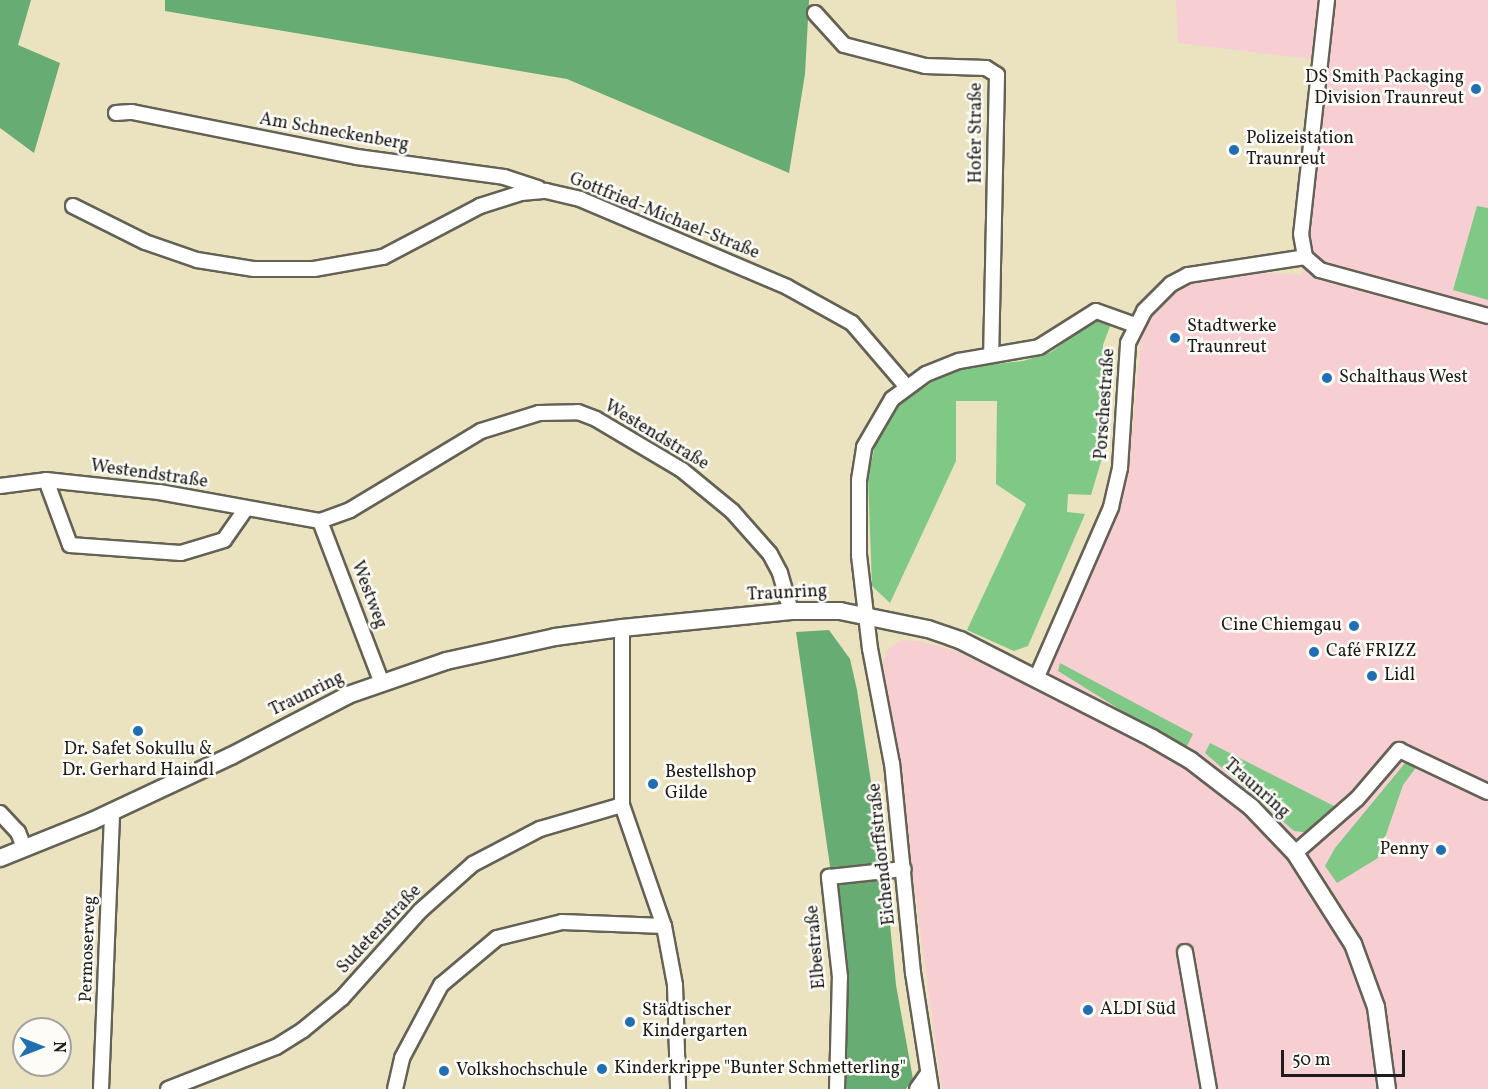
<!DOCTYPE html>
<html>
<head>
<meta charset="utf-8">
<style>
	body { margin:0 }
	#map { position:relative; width:1488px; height:1089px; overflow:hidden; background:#ebe2c0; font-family:Vollkorn,serif }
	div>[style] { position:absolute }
	.built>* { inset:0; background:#f7cfd3 }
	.green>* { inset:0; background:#7fc885 }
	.forest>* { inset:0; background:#67ac72 }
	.roads { filter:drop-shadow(2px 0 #646155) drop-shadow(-2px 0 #646155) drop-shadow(0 2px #646155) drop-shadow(0 -2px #646155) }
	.minor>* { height:14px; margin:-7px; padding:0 7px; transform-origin:7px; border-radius:7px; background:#fff }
	.tertiary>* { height:16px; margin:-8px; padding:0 8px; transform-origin:8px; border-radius:8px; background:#fff }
	.dots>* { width:16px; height:16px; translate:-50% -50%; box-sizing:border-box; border:3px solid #fdfcf7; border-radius:50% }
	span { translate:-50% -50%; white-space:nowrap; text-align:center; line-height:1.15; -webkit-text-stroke:5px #fdfcf7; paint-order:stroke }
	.poi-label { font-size:18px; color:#1c1c1c }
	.right { translate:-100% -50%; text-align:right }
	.left { translate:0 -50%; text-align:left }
	.street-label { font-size:18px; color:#1c1c1c }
	.north { position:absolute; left:12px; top:1017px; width:60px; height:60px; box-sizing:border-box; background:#fdfcf7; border:2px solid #a3a29f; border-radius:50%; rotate:90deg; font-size:16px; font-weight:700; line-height:24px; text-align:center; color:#1c1c1c }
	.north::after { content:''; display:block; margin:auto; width:21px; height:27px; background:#1f6fb2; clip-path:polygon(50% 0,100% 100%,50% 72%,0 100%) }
	.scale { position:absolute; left:1281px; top:1050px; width:124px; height:27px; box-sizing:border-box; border:3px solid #1c1c1c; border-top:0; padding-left:8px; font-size:18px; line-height:21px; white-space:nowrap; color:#1c1c1c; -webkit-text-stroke:4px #fdfcf7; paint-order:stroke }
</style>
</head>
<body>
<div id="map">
	<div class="built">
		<div style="clip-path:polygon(1176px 0,1488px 0,1488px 1089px,942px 1089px,883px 661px,889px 648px,902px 640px,919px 641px,956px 651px,1036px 689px,1111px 529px,1129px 464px,1141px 340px,1148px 321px,1187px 280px,1221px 270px,1301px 275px,1318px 60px,1178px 43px)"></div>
	</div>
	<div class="green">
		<div style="clip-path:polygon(1477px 206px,1488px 208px,1488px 300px,1453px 290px)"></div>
		<div style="clip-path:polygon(1095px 320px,1112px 321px,1103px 345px,1102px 458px,1091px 495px,1068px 494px,1067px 512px,1085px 514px,1028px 646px,1014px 651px,967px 630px,1026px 504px,996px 484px,997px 401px,956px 401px,956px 461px,890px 603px,872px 586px,868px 477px,876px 441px,899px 404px,952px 369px,1023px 361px,1051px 352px)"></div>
		<div style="clip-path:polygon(1060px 663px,1193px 734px,1187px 746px,1153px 730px,1058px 671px)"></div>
		<div style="clip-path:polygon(1210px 743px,1338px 808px,1311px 833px,1294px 831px,1205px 753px)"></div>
		<div style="clip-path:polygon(1410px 757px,1420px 762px,1403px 785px,1378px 858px,1337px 883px,1325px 866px,1335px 848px)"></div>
	</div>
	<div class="forest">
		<div style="clip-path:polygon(0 0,31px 0,18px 45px,60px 63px,34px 153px,0 128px)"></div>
		<div style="clip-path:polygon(165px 0,809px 0,805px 74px,789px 173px,567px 79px,165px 11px)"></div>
		<div style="clip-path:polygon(829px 630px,850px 659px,857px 690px,884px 867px,831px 873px,796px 632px)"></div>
		<div style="clip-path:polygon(885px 874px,896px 985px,913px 1079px,906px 1089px,840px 1089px,832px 880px)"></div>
	</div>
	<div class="roads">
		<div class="minor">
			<div style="left:1327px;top:0;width:235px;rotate:96.3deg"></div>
			<div style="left:1301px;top:234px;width:23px;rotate:80deg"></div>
			<div style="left:1305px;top:257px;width:20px;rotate:41deg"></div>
			<div style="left:1320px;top:270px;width:174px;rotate:15.3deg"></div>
			<div style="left:815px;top:13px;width:43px;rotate:47.8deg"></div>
			<div style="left:844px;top:45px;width:84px;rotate:14.5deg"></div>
			<div style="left:925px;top:66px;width:61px;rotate:1.9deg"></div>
			<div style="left:986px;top:68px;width:13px;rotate:32deg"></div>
			<div style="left:997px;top:75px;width:280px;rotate:91.2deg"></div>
			<div style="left:116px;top:113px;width:16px;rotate:-4deg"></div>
			<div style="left:132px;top:112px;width:229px;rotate:11.3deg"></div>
			<div style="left:357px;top:157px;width:148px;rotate:7.7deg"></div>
			<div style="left:504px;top:177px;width:36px;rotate:18deg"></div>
			<div style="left:73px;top:206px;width:80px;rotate:26.6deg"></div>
			<div style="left:145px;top:242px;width:55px;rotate:19.1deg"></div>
			<div style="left:197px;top:260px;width:58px;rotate:9deg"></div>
			<div style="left:254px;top:269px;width:60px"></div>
			<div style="left:314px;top:269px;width:70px;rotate:-9.9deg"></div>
			<div style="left:383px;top:257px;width:110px;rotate:-27.7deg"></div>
			<div style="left:480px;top:206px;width:43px;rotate:-17.6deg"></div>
			<div style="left:521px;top:193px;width:25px;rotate:-5deg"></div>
			<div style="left:546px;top:191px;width:35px;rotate:13deg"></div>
			<div style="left:580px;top:199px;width:225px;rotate:23deg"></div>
			<div style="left:787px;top:287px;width:74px;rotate:29deg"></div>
			<div style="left:852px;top:323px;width:83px;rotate:49.4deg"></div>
			<div style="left:46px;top:480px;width:69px;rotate:69.7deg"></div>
			<div style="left:70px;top:545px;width:111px;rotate:4.1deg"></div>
			<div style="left:181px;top:553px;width:45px;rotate:-16.8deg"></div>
			<div style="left:224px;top:540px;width:39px;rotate:-55deg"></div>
			<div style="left:0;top:486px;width:46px;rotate:-7.4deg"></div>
			<div style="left:46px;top:480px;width:114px;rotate:6.1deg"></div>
			<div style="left:159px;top:492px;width:164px;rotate:10.2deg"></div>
			<div style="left:320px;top:521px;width:32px;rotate:-20deg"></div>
			<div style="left:350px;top:510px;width:153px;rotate:-31.1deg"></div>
			<div style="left:481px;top:431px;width:61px;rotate:-17.2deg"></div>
			<div style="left:539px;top:413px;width:39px;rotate:-1deg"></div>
			<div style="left:578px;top:412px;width:19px;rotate:21deg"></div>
			<div style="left:596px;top:419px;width:100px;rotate:30.7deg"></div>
			<div style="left:682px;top:470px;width:65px;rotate:39.4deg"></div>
			<div style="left:732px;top:511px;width:57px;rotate:48.5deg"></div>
			<div style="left:770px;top:554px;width:21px;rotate:62deg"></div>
			<div style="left:780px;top:573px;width:40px;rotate:74deg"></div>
			<div style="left:320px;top:521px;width:173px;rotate:69.1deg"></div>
			<div style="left:622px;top:628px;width:177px;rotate:90deg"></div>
			<div style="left:622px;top:805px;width:128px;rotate:70.9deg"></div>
			<div style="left:664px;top:926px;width:60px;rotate:79.4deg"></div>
			<div style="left:675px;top:985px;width:104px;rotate:88.3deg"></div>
			<div style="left:1036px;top:679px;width:188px;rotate:-66.4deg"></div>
			<div style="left:1111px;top:507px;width:40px;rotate:-77deg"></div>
			<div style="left:1120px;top:468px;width:125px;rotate:-86.3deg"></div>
			<div style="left:1128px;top:343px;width:36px;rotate:-63deg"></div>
			<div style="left:1144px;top:311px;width:38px;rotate:-45deg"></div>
			<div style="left:1171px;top:284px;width:19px;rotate:-28deg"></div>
			<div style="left:1188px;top:275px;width:118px;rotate:-8.7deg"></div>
			<div style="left:0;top:813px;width:26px;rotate:47deg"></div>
			<div style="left:18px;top:832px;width:17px;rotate:69deg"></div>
			<div style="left:1295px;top:853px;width:82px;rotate:-41.1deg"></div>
			<div style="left:1357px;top:799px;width:65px;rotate:-49.4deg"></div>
			<div style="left:1399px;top:750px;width:98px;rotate:25.3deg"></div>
			<div style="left:1185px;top:952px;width:139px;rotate:80.1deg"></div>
			<div style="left:101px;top:1089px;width:278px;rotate:-87.7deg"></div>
			<div style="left:168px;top:1089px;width:116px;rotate:-21.3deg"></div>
			<div style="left:276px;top:1047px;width:32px;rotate:-32deg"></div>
			<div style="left:303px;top:1030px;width:50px;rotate:-39.4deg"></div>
			<div style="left:342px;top:998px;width:117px;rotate:-48.1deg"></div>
			<div style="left:420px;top:911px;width:71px;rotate:-41.6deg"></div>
			<div style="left:473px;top:864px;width:76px;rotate:-27.6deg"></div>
			<div style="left:540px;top:829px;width:85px;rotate:-16.3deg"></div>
			<div style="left:395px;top:1089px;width:32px;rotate:-77deg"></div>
			<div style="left:402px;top:1058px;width:83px;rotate:-61.9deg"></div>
			<div style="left:441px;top:985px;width:73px;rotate:-40deg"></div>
			<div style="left:497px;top:938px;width:67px;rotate:-13.8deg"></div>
			<div style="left:562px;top:922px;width:102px;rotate:2.2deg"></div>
			<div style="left:837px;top:1089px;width:112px;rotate:-88.5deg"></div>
			<div style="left:840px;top:977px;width:101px;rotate:-96.3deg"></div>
			<div style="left:829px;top:877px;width:75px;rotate:-6.1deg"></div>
			<div style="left:917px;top:1089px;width:19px;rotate:-55deg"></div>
			<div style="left:931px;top:1089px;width:117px;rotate:-98.8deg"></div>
			<div style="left:913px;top:973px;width:210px;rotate:-95.7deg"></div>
			<div style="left:892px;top:764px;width:117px;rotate:-100.8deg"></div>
			<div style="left:870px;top:649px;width:95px;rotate:-96.7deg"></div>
			<div style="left:859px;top:555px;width:75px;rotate:-90deg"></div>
			<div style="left:859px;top:480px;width:33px;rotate:-81deg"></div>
			<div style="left:864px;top:447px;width:56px;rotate:-59.7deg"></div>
			<div style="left:892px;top:399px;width:42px;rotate:-36.3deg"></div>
			<div style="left:926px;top:374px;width:35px;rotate:-22deg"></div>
			<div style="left:959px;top:361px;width:81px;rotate:-9.9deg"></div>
			<div style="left:1039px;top:347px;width:67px;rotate:-32.3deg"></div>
			<div style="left:1096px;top:311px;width:41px;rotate:19.7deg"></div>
		</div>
		<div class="tertiary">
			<div style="left:0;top:858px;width:99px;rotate:-21.9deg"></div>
			<div style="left:92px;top:821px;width:153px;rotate:-25.1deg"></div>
			<div style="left:231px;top:756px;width:132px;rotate:-27.5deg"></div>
			<div style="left:348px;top:695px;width:104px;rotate:-19.1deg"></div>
			<div style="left:446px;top:661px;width:112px;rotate:-12.4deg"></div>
			<div style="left:555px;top:637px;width:68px;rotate:-7.7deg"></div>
			<div style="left:622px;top:628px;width:170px;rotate:-5.7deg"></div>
			<div style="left:791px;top:611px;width:49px"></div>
			<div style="left:840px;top:611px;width:90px;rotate:11.6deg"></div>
			<div style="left:928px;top:629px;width:34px;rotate:19deg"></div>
			<div style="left:960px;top:640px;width:216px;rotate:27deg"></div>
			<div style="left:1152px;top:738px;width:44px;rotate:30.1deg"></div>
			<div style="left:1190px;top:760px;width:77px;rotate:37.6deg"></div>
			<div style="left:1251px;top:807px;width:64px;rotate:46.3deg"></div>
			<div style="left:1295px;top:853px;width:108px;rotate:57.5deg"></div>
			<div style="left:1353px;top:944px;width:67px;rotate:69.9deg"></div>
			<div style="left:1376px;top:1007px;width:83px;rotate:82.4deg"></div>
		</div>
	</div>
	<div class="dots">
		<div style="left:1476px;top:89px;background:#1f6fb2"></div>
		<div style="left:1234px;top:150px;background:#1f6fb2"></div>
		<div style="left:1175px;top:338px;background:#1f6fb2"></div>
		<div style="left:1327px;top:378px;background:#1f6fb2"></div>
		<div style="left:1354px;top:626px;background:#1f6fb2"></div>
		<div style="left:1314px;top:652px;background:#1f6fb2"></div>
		<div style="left:1372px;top:676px;background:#1f6fb2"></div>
		<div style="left:138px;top:731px;background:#1f6fb2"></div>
		<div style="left:653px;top:784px;background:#1f6fb2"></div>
		<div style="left:1441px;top:850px;background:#1f6fb2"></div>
		<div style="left:1088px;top:1010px;background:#1f6fb2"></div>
		<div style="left:630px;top:1022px;background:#1f6fb2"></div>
		<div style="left:602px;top:1069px;background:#1f6fb2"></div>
		<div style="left:444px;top:1071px;background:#1f6fb2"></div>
	</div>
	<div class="poi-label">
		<span class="right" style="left:1464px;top:89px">DS Smith Packaging<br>Division Traunreut</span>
		<span class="left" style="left:1246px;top:150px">Polizeistation<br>Traunreut</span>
		<span class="left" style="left:1187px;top:338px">Stadtwerke<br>Traunreut</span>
		<span class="left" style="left:1339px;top:378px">Schalthaus West</span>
		<span class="right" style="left:1342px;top:626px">Cine Chiemgau</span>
		<span class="left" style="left:1326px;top:652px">Café FRIZZ</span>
		<span class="left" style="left:1384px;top:676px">Lidl</span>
		<span style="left:138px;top:761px">Dr. Safet Sokullu &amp;<br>Dr. Gerhard Haindl</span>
		<span class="left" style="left:665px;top:784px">Bestellshop<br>Gilde</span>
		<span class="right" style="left:1429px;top:850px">Penny</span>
		<span class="left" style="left:1100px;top:1010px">ALDI Süd</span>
		<span class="left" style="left:642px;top:1022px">Städtischer<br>Kindergarten</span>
		<span class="left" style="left:614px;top:1069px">Kinderkrippe "Bunter Schmetterling"</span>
		<span class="left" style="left:456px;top:1071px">Volkshochschule</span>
	</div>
	<div class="street-label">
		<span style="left:334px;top:133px;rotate:10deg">Am Schneckenberg</span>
		<span style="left:977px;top:133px;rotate:-90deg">Hofer Straße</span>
		<span style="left:664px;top:217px;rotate:22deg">Gottfried-Michael-Straße</span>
		<span style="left:1106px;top:404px;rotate:-86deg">Porschestraße</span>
		<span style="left:656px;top:436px;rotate:31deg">Westendstraße</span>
		<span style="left:149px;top:475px;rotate:8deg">Westendstraße</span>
		<span style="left:787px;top:594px;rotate:-3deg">Traunring</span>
		<span style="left:368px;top:595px;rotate:69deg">Westweg</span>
		<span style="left:307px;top:695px;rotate:-26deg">Traunring</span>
		<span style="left:1256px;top:789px;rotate:41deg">Traunring</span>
		<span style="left:883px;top:854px;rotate:-96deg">Eichendorffstraße</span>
		<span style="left:380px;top:930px;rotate:-47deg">Sudetenstraße</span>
		<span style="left:817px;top:947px;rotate:-95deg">Elbestraße</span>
		<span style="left:89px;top:949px;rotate:-88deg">Permoserweg</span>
	</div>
	<div class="north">N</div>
	<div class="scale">50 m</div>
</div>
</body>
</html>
